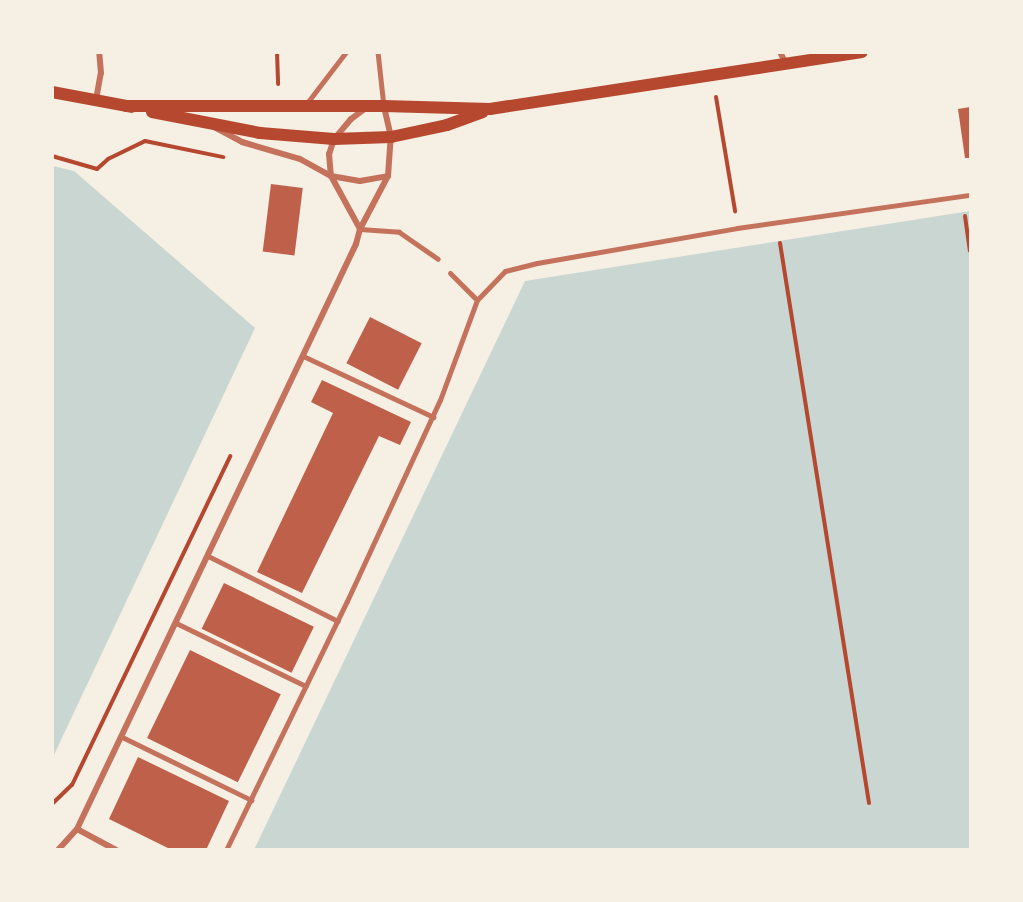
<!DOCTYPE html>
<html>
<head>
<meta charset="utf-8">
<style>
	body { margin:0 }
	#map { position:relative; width:1023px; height:902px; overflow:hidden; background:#f6efe4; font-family:"Varela Round",sans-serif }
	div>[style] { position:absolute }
	.water>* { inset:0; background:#c9d6d2 }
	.building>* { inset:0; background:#bf614a; transform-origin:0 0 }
	.path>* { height:4px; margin:-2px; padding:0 2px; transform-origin:2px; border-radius:2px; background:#b5482f }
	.service>* { height:4.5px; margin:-2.25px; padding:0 2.25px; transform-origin:2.25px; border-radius:2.25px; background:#c5725c }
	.pedestrian>* { height:5px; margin:-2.5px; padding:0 2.5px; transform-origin:2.5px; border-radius:2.5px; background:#c5725c }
	.minor>* { height:6px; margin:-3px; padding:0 3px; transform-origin:3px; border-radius:3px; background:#c5725c }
	.secondary>* { height:12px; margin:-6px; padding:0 6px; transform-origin:6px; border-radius:6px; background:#b5482f }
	span { translate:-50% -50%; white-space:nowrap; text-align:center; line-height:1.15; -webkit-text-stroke:4.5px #f6efe4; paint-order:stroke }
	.frame { position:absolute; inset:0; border:54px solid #f6efe4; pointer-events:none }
</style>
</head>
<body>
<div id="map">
	<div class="water">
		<div style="clip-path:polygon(53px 166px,74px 171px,255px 328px,53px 757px)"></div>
		<div style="clip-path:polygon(970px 211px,970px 849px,254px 850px,525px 281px)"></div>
	</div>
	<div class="building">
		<div style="clip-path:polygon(970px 107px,970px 158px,965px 158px,958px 109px)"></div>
		<div style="left:271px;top:184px;width:32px;height:68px;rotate:7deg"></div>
		<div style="left:370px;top:317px;width:58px;height:52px;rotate:27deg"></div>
		<div style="clip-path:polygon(322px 380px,411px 422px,400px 445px,379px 436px,302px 593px,257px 572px,333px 413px,311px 402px)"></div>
		<div style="left:224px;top:583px;width:100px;height:51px;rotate:26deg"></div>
		<div style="left:190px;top:650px;width:101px;height:98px;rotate:26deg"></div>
		<div style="clip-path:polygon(138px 757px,229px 801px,206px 850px,172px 850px,109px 819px)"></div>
	</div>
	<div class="path">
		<div style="left:277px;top:52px;width:32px;rotate:88deg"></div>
		<div style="left:716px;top:97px;width:116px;rotate:80.5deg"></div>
		<div style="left:52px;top:156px;width:47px;rotate:16.1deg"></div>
		<div style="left:97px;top:169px;width:15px;rotate:-42deg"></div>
		<div style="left:108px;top:159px;width:41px;rotate:-25.9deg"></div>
		<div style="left:145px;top:141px;width:80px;rotate:11.6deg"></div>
		<div style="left:965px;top:216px;width:35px;rotate:82deg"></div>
		<div style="left:780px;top:243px;width:567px;rotate:80.97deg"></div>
		<div style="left:52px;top:804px;width:28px;rotate:-44deg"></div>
		<div style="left:72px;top:785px;width:365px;rotate:-64.3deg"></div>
	</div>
	<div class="service">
		<div style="left:378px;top:52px;width:54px;rotate:83.7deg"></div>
		<div style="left:307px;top:103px;width:64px;rotate:-52.6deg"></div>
	</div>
	<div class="pedestrian">
		<div style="left:360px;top:229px;width:39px;rotate:4deg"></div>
		<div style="left:399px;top:232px;width:47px;rotate:34.7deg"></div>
		<div style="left:450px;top:273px;width:38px;rotate:45deg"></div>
		<div style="left:477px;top:300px;width:40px;rotate:-46deg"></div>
		<div style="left:505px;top:271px;width:33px;rotate:-14deg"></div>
		<div style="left:537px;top:263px;width:203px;rotate:-9.9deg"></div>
		<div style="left:737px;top:228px;width:235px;rotate:-8.1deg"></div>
		<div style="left:303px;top:356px;width:144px;rotate:25.1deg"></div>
		<div style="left:208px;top:556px;width:145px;rotate:26.6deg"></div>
		<div style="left:176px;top:623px;width:144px;rotate:25.9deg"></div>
		<div style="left:122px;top:737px;width:144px;rotate:26deg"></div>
		<div style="left:226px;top:850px;width:277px;rotate:-64.1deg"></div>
		<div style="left:347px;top:601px;width:221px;rotate:-65.2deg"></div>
		<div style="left:440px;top:400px;width:107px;rotate:-69.7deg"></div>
	</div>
	<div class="minor">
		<div style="left:780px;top:52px;width:13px;rotate:63deg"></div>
		<div style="left:96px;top:100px;width:27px;rotate:-80deg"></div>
		<div style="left:101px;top:73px;width:21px;rotate:-95deg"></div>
		<div style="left:367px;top:107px;width:20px;rotate:143deg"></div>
		<div style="left:351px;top:119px;width:26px;rotate:130deg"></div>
		<div style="left:334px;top:139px;width:16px;rotate:108deg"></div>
		<div style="left:329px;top:154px;width:22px;rotate:85deg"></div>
		<div style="left:331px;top:176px;width:60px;rotate:61.3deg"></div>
		<div style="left:360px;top:229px;width:60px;rotate:-62.2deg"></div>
		<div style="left:388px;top:176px;width:39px;rotate:-86deg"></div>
		<div style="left:391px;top:137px;width:32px;rotate:-103deg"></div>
		<div style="left:216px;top:128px;width:30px;rotate:28deg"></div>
		<div style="left:242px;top:142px;width:60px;rotate:16.3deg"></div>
		<div style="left:300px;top:159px;width:35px;rotate:29deg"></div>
		<div style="left:331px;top:176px;width:29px;rotate:10deg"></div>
		<div style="left:360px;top:181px;width:28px;rotate:-10deg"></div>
		<div style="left:58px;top:850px;width:28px;rotate:-48deg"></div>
		<div style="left:116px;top:850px;width:44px;rotate:-151.7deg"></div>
		<div style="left:77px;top:829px;width:648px;rotate:-64.5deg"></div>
		<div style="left:356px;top:244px;width:16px;rotate:-75deg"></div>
	</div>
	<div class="secondary">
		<div style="left:52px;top:92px;width:81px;rotate:10.6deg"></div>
		<div style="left:126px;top:106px;width:258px"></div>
		<div style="left:384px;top:106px;width:106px;rotate:1.6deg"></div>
		<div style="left:490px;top:109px;width:376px;rotate:-8.7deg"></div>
		<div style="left:152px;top:112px;width:110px;rotate:11deg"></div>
		<div style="left:260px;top:133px;width:74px;rotate:4.6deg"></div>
		<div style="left:334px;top:139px;width:57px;rotate:-2deg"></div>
		<div style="left:391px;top:137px;width:57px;rotate:-12.1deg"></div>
		<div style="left:447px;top:125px;width:38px;rotate:-20deg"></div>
	</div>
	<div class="frame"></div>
</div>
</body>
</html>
